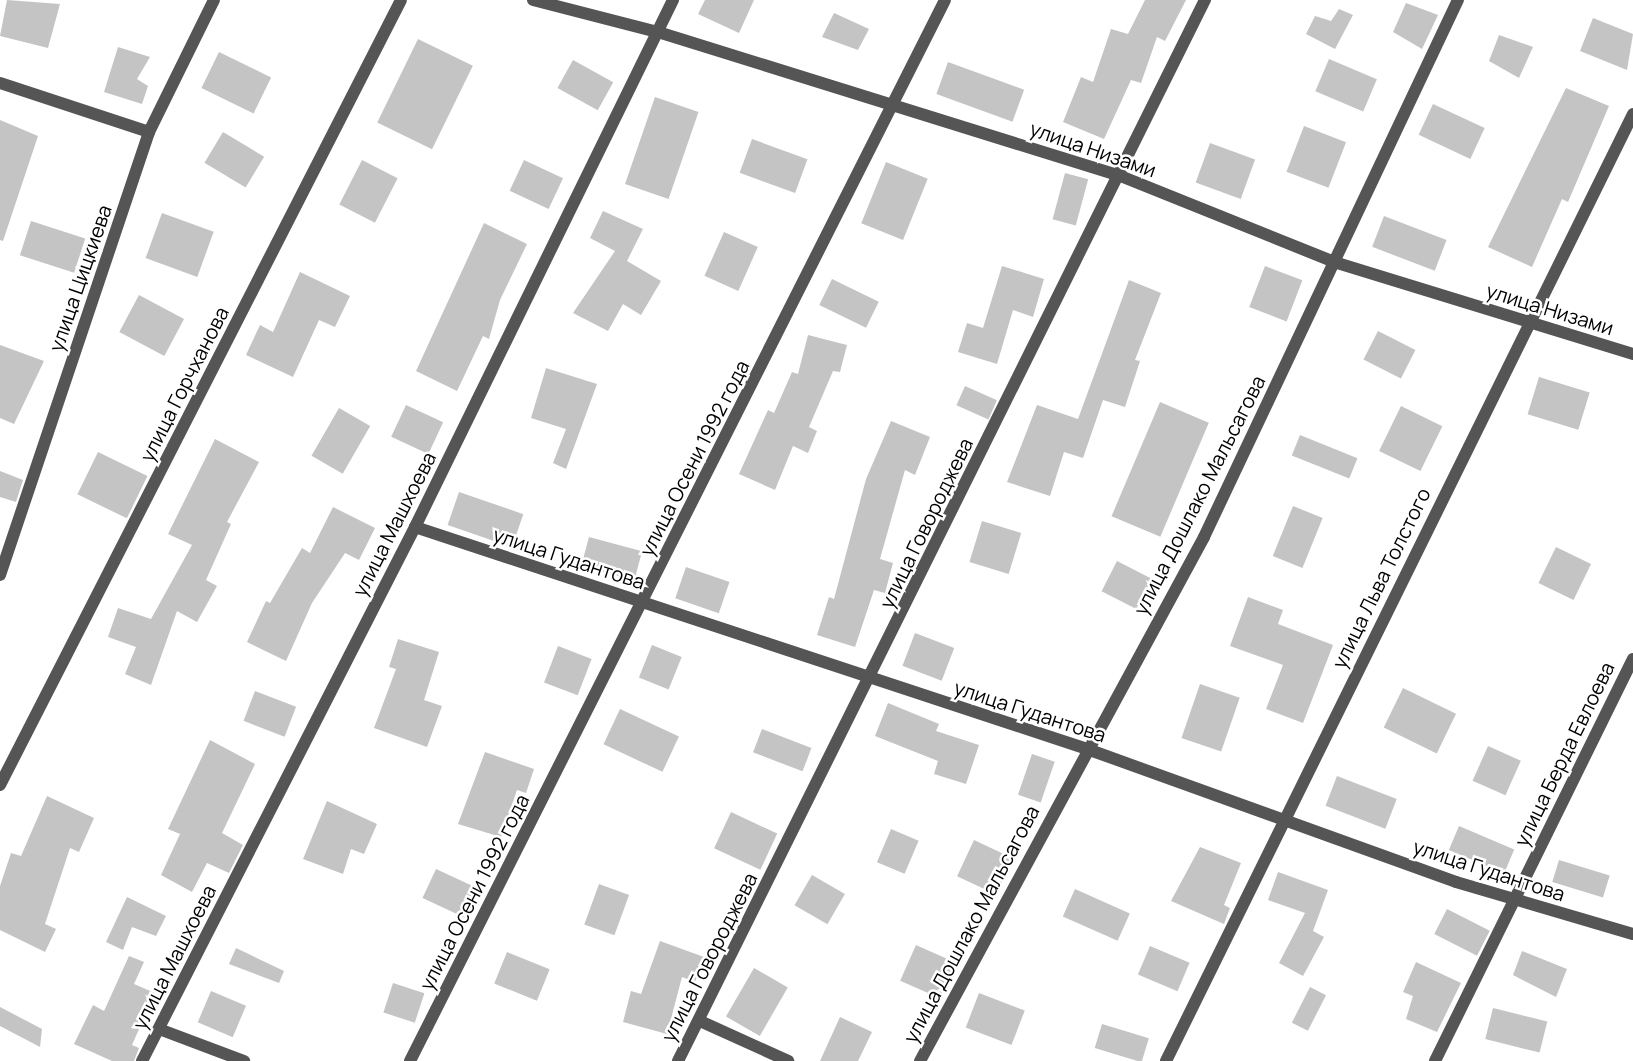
<!DOCTYPE html>
<html>
<head>
<meta charset="utf-8">
<style>
	body { margin:0 }
	#map { position:relative; width:1633px; height:1061px; overflow:hidden; background:#fff; font-family:Manrope,sans-serif }
	div>[style] { position:absolute }
	.building>* { inset:0; background:#c4c4c4; transform-origin:0 0 }
	.minor>* { height:12px; margin:-6px; padding:0 6px; transform-origin:6px; border-radius:6px; background:#555 }
	span { translate:-50% -50%; white-space:nowrap; text-align:center; line-height:1.15; -webkit-text-stroke:5px #fff; paint-order:stroke }
	.street-label { font-size:20px; color:#000 }
</style>
</head>
<body>
<div id="map">
	<div class="building">
		<div style="clip-path:polygon(7px 0,60px 4px,48px 48px,0 36px)"></div>
		<div style="clip-path:polygon(705px 0,754px 0,739px 33px,698px 14px)"></div>
		<div style="clip-path:polygon(1145px 0,1186px 0,1165px 41px,1157px 37px,1141px 83px,1131px 80px,1104px 139px,1063px 122px,1081px 77px,1093px 82px,1111px 29px,1128px 34px)"></div>
		<div style="clip-path:polygon(1406px 3px,1438px 15px,1422px 49px,1393px 32px)"></div>
		<div style="clip-path:polygon(1339px 9px,1353px 15px,1335px 49px,1306px 34px,1315px 16px,1331px 21px)"></div>
		<div style="clip-path:polygon(834px 13px,869px 29px,858px 50px,822px 37px)"></div>
		<div style="clip-path:polygon(1593px 18px,1633px 34px,1627px 70px,1580px 51px)"></div>
		<div style="clip-path:polygon(1499px 35px,1533px 47px,1519px 78px,1489px 61px)"></div>
		<div style="left:418px;top:39px;width:61px;height:93px;rotate:26deg"></div>
		<div style="clip-path:polygon(118px 47px,150px 57px,137px 79px,148px 86px,142px 104px,104px 92px)"></div>
		<div style="left:219px;top:52px;width:58px;height:40px;rotate:26deg"></div>
		<div style="left:1329px;top:59px;width:52px;height:35px;rotate:23deg"></div>
		<div style="left:573px;top:60px;width:46px;height:32px;rotate:29deg"></div>
		<div style="left:948px;top:62px;width:81px;height:34px;rotate:20deg"></div>
		<div style="clip-path:polygon(1566px 88px,1609px 106px,1568px 202px,1562px 199px,1532px 267px,1488px 247px)"></div>
		<div style="left:655px;top:97px;width:46px;height:92px;rotate:19deg"></div>
		<div style="left:1433px;top:104px;width:57px;height:34px;rotate:25deg"></div>
		<div style="clip-path:polygon(0 120px,38px 136px,3px 241px,0 240px)"></div>
		<div style="left:1304px;top:126px;width:45px;height:49px;rotate:21deg"></div>
		<div style="left:223px;top:132px;width:48px;height:36px;rotate:31deg"></div>
		<div style="left:752px;top:139px;width:59px;height:36px;rotate:20deg"></div>
		<div style="left:1210px;top:143px;width:48px;height:42px;rotate:20deg"></div>
		<div style="left:362px;top:160px;width:40px;height:50px;rotate:27deg"></div>
		<div style="left:524px;top:160px;width:43px;height:34px;rotate:25deg"></div>
		<div style="left:886px;top:162px;width:45px;height:66px;rotate:22deg"></div>
		<div style="left:1065px;top:173px;width:24px;height:48px;rotate:15deg"></div>
		<div style="clip-path:polygon(603px 211px,643px 229px,627px 261px,661px 281px,641px 315px,623px 304px,608px 331px,573px 313px,615px 251px,590px 238px)"></div>
		<div style="left:162px;top:213px;width:55px;height:48px;rotate:20deg"></div>
		<div style="left:1384px;top:216px;width:67px;height:33px;rotate:21deg"></div>
		<div style="left:31px;top:221px;width:57px;height:36px;rotate:18deg"></div>
		<div style="clip-path:polygon(484px 223px,527px 244px,500px 300px,489px 339px,483px 336px,457px 391px,416px 371px)"></div>
		<div style="left:724px;top:232px;width:37px;height:48px;rotate:24deg"></div>
		<div style="clip-path:polygon(1002px 266px,1044px 279px,1033px 317px,1013px 310px,997px 364px,958px 352px,967px 323px,983px 328px)"></div>
		<div style="left:1265px;top:266px;width:40px;height:44px;rotate:21deg"></div>
		<div style="clip-path:polygon(300px 272px,350px 296px,335px 327px,319px 320px,293px 377px,246px 355px,260px 325px,273px 332px)"></div>
		<div style="left:832px;top:279px;width:52px;height:29px;rotate:26deg"></div>
		<div style="clip-path:polygon(1129px 280px,1161px 293px,1135px 360px,1140px 361px,1125px 407px,1103px 400px,1083px 458px,1064px 452px,1050px 496px,1007px 482px,1037px 405px,1078px 419px)"></div>
		<div style="left:139px;top:295px;width:51px;height:42px;rotate:28deg"></div>
		<div style="left:1378px;top:331px;width:42px;height:32px;rotate:27deg"></div>
		<div style="clip-path:polygon(808px 335px,847px 345px,840px 372px,833px 371px,809px 427px,817px 431px,808px 453px,793px 446px,775px 490px,739px 474px,768px 410px,774px 413px,792px 372px,798px 374px)"></div>
		<div style="clip-path:polygon(0 345px,44px 361px,14px 424px,0 418px)"></div>
		<div style="clip-path:polygon(546px 368px,597px 384px,566px 469px,553px 463px,566px 429px,531px 418px)"></div>
		<div style="left:1539px;top:377px;width:53px;height:39px;rotate:17deg"></div>
		<div style="left:965px;top:386px;width:35px;height:21px;rotate:24deg"></div>
		<div style="left:1160px;top:402px;width:53px;height:124px;rotate:23deg"></div>
		<div style="left:406px;top:405px;width:41px;height:35px;rotate:25deg"></div>
		<div style="left:1401px;top:406px;width:46px;height:50px;rotate:26deg"></div>
		<div style="left:339px;top:408px;width:36px;height:55px;rotate:30deg"></div>
		<div style="clip-path:polygon(891px 421px,930px 437px,915px 475px,905px 470px,880px 559px,893px 563px,885px 593px,874px 590px,855px 647px,817px 635px,829px 597px,834px 599px,866px 479px)"></div>
		<div style="left:1300px;top:435px;width:62px;height:22px;rotate:22deg"></div>
		<div style="clip-path:polygon(215px 439px,259px 462px,227px 522px,231px 524px,206px 580px,217px 586px,197px 622px,177px 611px,151px 685px,125px 674px,136px 647px,108px 637px,118px 608px,151px 619px,192px 545px,168px 534px)"></div>
		<div style="left:98px;top:452px;width:55px;height:47px;rotate:26deg"></div>
		<div style="clip-path:polygon(0 471px,23px 480px,16px 502px,0 497px)"></div>
		<div style="left:459px;top:492px;width:68px;height:35px;rotate:19deg"></div>
		<div style="left:1293px;top:506px;width:32px;height:54px;rotate:22deg"></div>
		<div style="clip-path:polygon(333px 507px,375px 528px,359px 560px,345px 553px,312px 603px,286px 661px,247px 642px,266px 601px,270px 603px,302px 548px,310px 553px)"></div>
		<div style="left:982px;top:521px;width:41px;height:43px;rotate:17deg"></div>
		<div style="left:589px;top:537px;width:55px;height:30px;rotate:15deg"></div>
		<div style="left:1556px;top:547px;width:39px;height:40px;rotate:26deg"></div>
		<div style="left:1117px;top:561px;width:39px;height:34px;rotate:27deg"></div>
		<div style="left:686px;top:567px;width:46px;height:33px;rotate:19deg"></div>
		<div style="clip-path:polygon(1248px 597px,1283px 610px,1278px 624px,1333px 645px,1303px 723px,1266px 709px,1283px 665px,1230px 646px)"></div>
		<div style="left:915px;top:633px;width:42px;height:35px;rotate:21deg"></div>
		<div style="clip-path:polygon(398px 639px,439px 652px,424px 700px,442px 706px,427px 747px,374px 728px,396px 669px,389px 667px)"></div>
		<div style="left:652px;top:645px;width:32px;height:35px;rotate:22deg"></div>
		<div style="left:558px;top:646px;width:36px;height:39px;rotate:21deg"></div>
		<div style="left:1200px;top:684px;width:42px;height:57px;rotate:19deg"></div>
		<div style="left:1403px;top:688px;width:59px;height:44px;rotate:26deg"></div>
		<div style="left:255px;top:691px;width:44px;height:32px;rotate:21deg"></div>
		<div style="clip-path:polygon(888px 703px,939px 724px,936px 731px,979px 745px,966px 784px,934px 774px,938px 761px,875px 736px)"></div>
		<div style="left:620px;top:709px;width:65px;height:39px;rotate:25deg"></div>
		<div style="left:762px;top:729px;width:53px;height:25px;rotate:21deg"></div>
		<div style="clip-path:polygon(210px 740px,255px 764px,222px 833px,243px 845px,229px 873px,207px 863px,192px 892px,161px 875px,180px 834px,168px 829px)"></div>
		<div style="left:1488px;top:746px;width:36px;height:38px;rotate:24deg"></div>
		<div style="clip-path:polygon(485px 752px,534px 769px,526px 793px,517px 790px,501px 837px,458px 824px)"></div>
		<div style="left:1032px;top:754px;width:24px;height:43px;rotate:19deg"></div>
		<div style="left:1337px;top:776px;width:64px;height:32px;rotate:21deg"></div>
		<div style="clip-path:polygon(47px 796px,94px 818px,79px 852px,70px 848px,45px 924px,56px 929px,45px 952px,0 930px,0 886px,11px 853px,21px 856px)"></div>
		<div style="clip-path:polygon(327px 801px,377px 824px,364px 854px,351px 849px,343px 874px,303px 859px)"></div>
		<div style="left:731px;top:812px;width:51px;height:40px;rotate:25deg"></div>
		<div style="left:1459px;top:826px;width:60px;height:26px;rotate:23deg"></div>
		<div style="left:891px;top:829px;width:30px;height:36px;rotate:23deg"></div>
		<div style="left:974px;top:840px;width:43px;height:40px;rotate:25deg"></div>
		<div style="clip-path:polygon(1200px 847px,1241px 863px,1224px 905px,1230px 908px,1224px 924px,1171px 901px)"></div>
		<div style="left:1559px;top:860px;width:53px;height:23px;rotate:17deg"></div>
		<div style="left:436px;top:869px;width:47px;height:32px;rotate:25deg"></div>
		<div style="clip-path:polygon(1278px 872px,1328px 890px,1313px 931px,1324px 937px,1303px 976px,1279px 963px,1305px 913px,1268px 900px)"></div>
		<div style="left:812px;top:875px;width:38px;height:35px;rotate:30deg"></div>
		<div style="left:599px;top:884px;width:32px;height:43px;rotate:20deg"></div>
		<div style="left:1075px;top:889px;width:60px;height:30px;rotate:24deg"></div>
		<div style="clip-path:polygon(127px 897px,166px 916px,156px 936px,132px 927px,123px 950px,106px 942px)"></div>
		<div style="left:1447px;top:909px;width:48px;height:28px;rotate:27deg"></div>
		<div style="clip-path:polygon(660px 941px,704px 957px,695px 982px,682px 977px,667px 1034px,623px 1022px,631px 991px,641px 994px)"></div>
		<div style="left:916px;top:945px;width:43px;height:39px;rotate:24deg"></div>
		<div style="left:1150px;top:946px;width:43px;height:31px;rotate:23deg"></div>
		<div style="clip-path:polygon(236px 948px,284px 971px,279px 983px,229px 964px)"></div>
		<div style="clip-path:polygon(1522px 951px,1567px 969px,1556px 997px,1513px 975px)"></div>
		<div style="left:507px;top:952px;width:46px;height:34px;rotate:22deg"></div>
		<div style="clip-path:polygon(129px 956px,144px 962px,134px 984px,155px 993px,132px 1045px,139px 1048px,134px 1061px,112px 1061px,74px 1044px,93px 1005px,104px 1011px)"></div>
		<div style="clip-path:polygon(1416px 962px,1461px 983px,1437px 1032px,1406px 1019px,1413px 996px,1403px 992px)"></div>
		<div style="left:754px;top:968px;width:39px;height:56px;rotate:30deg"></div>
		<div style="left:393px;top:983px;width:33px;height:31px;rotate:18deg"></div>
		<div style="left:1310px;top:987px;width:18px;height:40px;rotate:27deg"></div>
		<div style="left:211px;top:991px;width:38px;height:34px;rotate:23deg"></div>
		<div style="left:979px;top:993px;width:49px;height:37px;rotate:21deg"></div>
		<div style="clip-path:polygon(0 1007px,42px 1029px,40px 1047px,0 1026px)"></div>
		<div style="left:1493px;top:1008px;width:56px;height:32px;rotate:14deg"></div>
		<div style="clip-path:polygon(840px 1017px,872px 1032px,858px 1061px,820px 1061px)"></div>
		<div style="left:1102px;top:1024px;width:49px;height:25px;rotate:17deg"></div>
	</div>
	<div class="minor">
		<div style="left:533px;top:0;width:129px;rotate:14.4deg"></div>
		<div style="left:658px;top:32px;width:482px;rotate:17.3deg"></div>
		<div style="left:1118px;top:175px;width:233px;rotate:21.9deg"></div>
		<div style="left:1334px;top:262px;width:313px;rotate:17.1deg"></div>
		<div style="left:0;top:83px;width:157px;rotate:18.2deg"></div>
		<div style="left:415px;top:527px;width:708px;rotate:18.28deg"></div>
		<div style="left:1087px;top:749px;width:392px;rotate:19.8deg"></div>
		<div style="left:1456px;top:882px;width:184px;rotate:16.4deg"></div>
		<div style="left:0;top:575px;width:467px;rotate:-71.4deg"></div>
		<div style="left:149px;top:132px;width:147px;rotate:-63.8deg"></div>
		<div style="left:0;top:785px;width:881px;rotate:-62.94deg"></div>
		<div style="left:700px;top:1021px;width:97px;rotate:24.4deg"></div>
		<div style="left:159px;top:1029px;width:91px;rotate:20.6deg"></div>
		<div style="left:142px;top:1061px;width:600px;rotate:-62.92deg"></div>
		<div style="left:415px;top:527px;width:587px;rotate:-63.92deg"></div>
		<div style="left:410px;top:1061px;width:1188px;rotate:-63.24deg"></div>
		<div style="left:678px;top:1061px;width:1185px;rotate:-63.59deg"></div>
		<div style="left:920px;top:1061px;width:596px;rotate:-61.54deg"></div>
		<div style="left:1204px;top:537px;width:594px;rotate:-64.69deg"></div>
		<div style="left:1166px;top:1061px;width:1056px;rotate:-63.75deg"></div>
		<div style="left:1435px;top:1061px;width:448px;rotate:-63.8deg"></div>
	</div>
	<div class="street-label">
		<span style="left:1093px;top:149px;rotate:19deg">улица Низами</span>
		<span style="left:80px;top:278px;rotate:-71deg">улица Цицкиева</span>
		<span style="left:1550px;top:309px;rotate:17deg">улица Низами</span>
		<span style="left:184px;top:384px;rotate:-63deg">улица Горчханова</span>
		<span style="left:694px;top:458px;rotate:-63deg">улица Осени 1992 года</span>
		<span style="left:1199px;top:495px;rotate:-63deg">улица Дошлако Мальсагова</span>
		<span style="left:926px;top:523px;rotate:-64deg">улица Говороджева</span>
		<span style="left:394px;top:524px;rotate:-63deg">улица Машхоева</span>
		<span style="left:569px;top:558px;rotate:18deg">улица Гудантова</span>
		<span style="left:1381px;top:578px;rotate:-64deg">улица Льва Толстого</span>
		<span style="left:1030px;top:711px;rotate:18deg">улица Гудантова</span>
		<span style="left:1564px;top:754px;rotate:-64deg">улица Берда Евлоева</span>
		<span style="left:1489px;top:870px;rotate:18deg">улица Гудантова</span>
		<span style="left:474px;top:892px;rotate:-63deg">улица Осени 1992 года</span>
		<span style="left:971px;top:924px;rotate:-62deg">улица Дошлако Мальсагова</span>
		<span style="left:174px;top:957px;rotate:-63deg">улица Машхоева</span>
		<span style="left:709px;top:957px;rotate:-63deg">улица Говороджева</span>
	</div>
</div>
</body>
</html>
